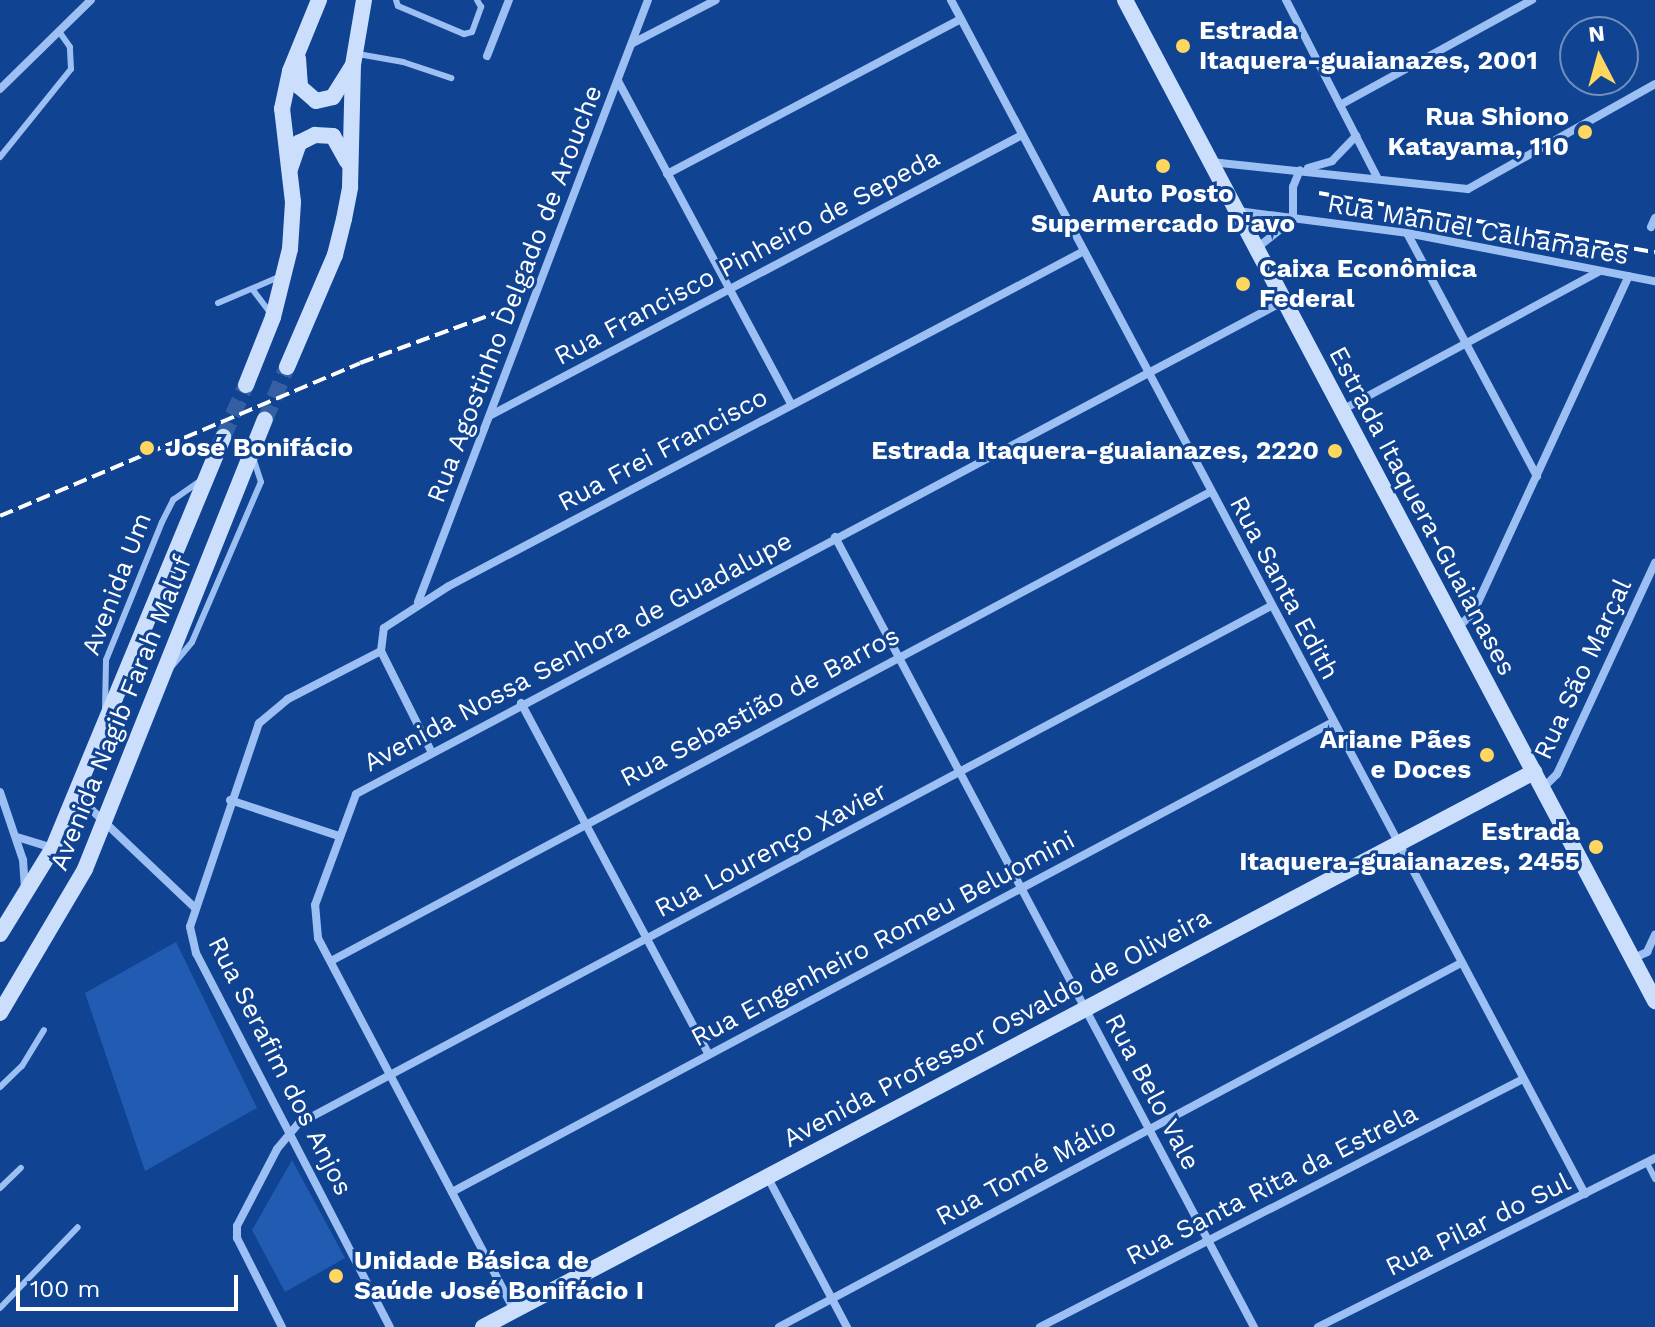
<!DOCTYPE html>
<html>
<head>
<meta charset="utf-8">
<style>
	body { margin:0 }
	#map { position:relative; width:1655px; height:1327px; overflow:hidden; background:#104392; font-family:"Work Sans",sans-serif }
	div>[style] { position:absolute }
	.green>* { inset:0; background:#215cb2 }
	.secondary-tunnel>* { height:16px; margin-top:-8px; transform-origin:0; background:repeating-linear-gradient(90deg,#345fa2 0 16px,transparent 0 24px) }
	.lane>* { height:6px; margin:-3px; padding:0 3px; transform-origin:3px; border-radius:3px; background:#9cc0f3 }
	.street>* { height:8px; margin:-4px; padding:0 4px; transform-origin:4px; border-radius:4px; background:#9cc0f3 }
	.secondary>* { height:16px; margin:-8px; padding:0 8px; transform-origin:8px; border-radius:8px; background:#cbdffd }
	.rail>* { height:4px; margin-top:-2px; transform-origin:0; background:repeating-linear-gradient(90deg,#fff 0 14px,transparent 0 20px) }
	.dots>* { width:22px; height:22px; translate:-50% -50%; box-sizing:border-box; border:4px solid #104392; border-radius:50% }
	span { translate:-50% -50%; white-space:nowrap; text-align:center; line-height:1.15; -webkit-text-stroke:6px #104392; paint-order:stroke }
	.poi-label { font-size:26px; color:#fff; font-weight:700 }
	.left { translate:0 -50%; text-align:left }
	.right { translate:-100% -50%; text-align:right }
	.street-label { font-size:26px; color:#fff }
	.north { position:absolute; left:1559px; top:16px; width:80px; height:80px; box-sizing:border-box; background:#104392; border:2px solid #708ebe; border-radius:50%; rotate:354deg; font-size:22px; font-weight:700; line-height:32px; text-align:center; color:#fff }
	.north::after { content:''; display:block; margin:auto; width:28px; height:36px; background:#ffd75e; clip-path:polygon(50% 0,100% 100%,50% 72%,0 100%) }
	.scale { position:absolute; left:16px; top:1275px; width:222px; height:36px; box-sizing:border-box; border:4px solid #fff; border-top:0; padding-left:10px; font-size:24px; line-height:28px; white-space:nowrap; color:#fff; -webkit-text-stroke:6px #104392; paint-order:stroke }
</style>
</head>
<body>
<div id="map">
	<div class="green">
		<div style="clip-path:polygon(176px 942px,257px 1108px,145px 1171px,85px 993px)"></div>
		<div style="clip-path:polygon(292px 1160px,345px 1258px,285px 1292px,252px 1230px)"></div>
	</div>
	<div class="secondary-tunnel">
		<div style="left:265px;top:420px;width:57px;rotate:-67.5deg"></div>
		<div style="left:223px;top:437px;width:57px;rotate:-66.1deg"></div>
	</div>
	<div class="lane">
		<div style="left:396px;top:0;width:6px;rotate:72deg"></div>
		<div style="left:398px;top:6px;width:72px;rotate:23deg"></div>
		<div style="left:464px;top:34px;width:8px;rotate:-14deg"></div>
		<div style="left:472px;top:32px;width:27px;rotate:-70deg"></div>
		<div style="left:481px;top:7px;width:8px;rotate:-120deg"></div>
		<div style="left:358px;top:54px;width:46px;rotate:10.1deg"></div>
		<div style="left:403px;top:62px;width:51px;rotate:18.4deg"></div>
		<div style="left:0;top:157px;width:113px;rotate:-51.1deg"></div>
		<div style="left:71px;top:69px;width:22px;rotate:-93deg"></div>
		<div style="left:70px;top:47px;width:19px;rotate:-125deg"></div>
		<div style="left:253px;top:290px;width:30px;rotate:53deg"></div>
		<div style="left:218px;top:303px;width:66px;rotate:-23.1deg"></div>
		<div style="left:172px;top:666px;width:31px;rotate:-50deg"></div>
		<div style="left:192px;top:642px;width:174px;rotate:-66.7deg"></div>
		<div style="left:261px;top:482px;width:22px;rotate:-108deg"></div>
		<div style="left:105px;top:709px;width:49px;rotate:-88.8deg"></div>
		<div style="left:106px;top:660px;width:149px;rotate:-67.9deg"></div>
		<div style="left:162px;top:522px;width:25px;rotate:-63deg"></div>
		<div style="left:173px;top:500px;width:33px;rotate:-35deg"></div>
		<div style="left:0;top:1087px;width:30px;rotate:-44deg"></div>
		<div style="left:22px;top:1066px;width:42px;rotate:-58.6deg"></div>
		<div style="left:1647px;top:1163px;width:18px;rotate:63deg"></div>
		<div style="left:0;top:1188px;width:29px;rotate:-44deg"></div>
		<div style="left:0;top:1308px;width:112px;rotate:-46.1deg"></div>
	</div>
	<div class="street">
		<div style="left:951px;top:0;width:1352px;rotate:62.03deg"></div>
		<div style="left:1286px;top:0;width:199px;rotate:62.8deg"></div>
		<div style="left:633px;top:43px;width:93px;rotate:-27.4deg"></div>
		<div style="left:487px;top:56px;width:60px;rotate:-68.6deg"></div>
		<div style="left:618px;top:81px;width:366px;rotate:61.8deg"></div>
		<div style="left:0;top:89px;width:127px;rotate:-44.4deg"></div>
		<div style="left:1340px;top:105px;width:219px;rotate:-28.7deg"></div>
		<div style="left:1211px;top:162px;width:258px;rotate:6deg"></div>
		<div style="left:1468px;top:189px;width:214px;rotate:-29.3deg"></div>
		<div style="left:1308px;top:168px;width:25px;rotate:-16deg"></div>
		<div style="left:1332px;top:161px;width:35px;rotate:-46deg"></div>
		<div style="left:667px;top:174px;width:332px;rotate:-27.8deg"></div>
		<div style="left:1238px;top:211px;width:170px;rotate:7.4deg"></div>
		<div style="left:1407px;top:233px;width:253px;rotate:11deg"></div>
		<div style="left:1293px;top:219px;width:32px;rotate:-90deg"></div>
		<div style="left:1293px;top:187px;width:18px;rotate:-68deg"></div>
		<div style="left:1651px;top:227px;width:10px;rotate:-66deg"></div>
		<div style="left:1407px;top:233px;width:276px;rotate:61.9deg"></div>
		<div style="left:1257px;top:248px;width:46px;rotate:-38.9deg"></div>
		<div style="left:1342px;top:410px;width:293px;rotate:-28.3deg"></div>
		<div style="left:491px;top:415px;width:600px;rotate:-27.8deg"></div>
		<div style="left:835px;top:537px;width:894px;rotate:62.06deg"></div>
		<div style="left:418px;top:602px;width:644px;rotate:-69.09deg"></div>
		<div style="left:1457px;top:628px;width:22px;rotate:-43deg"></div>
		<div style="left:1473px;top:613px;width:371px;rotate:-65.2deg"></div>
		<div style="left:381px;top:651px;width:105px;rotate:152.7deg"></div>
		<div style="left:288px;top:699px;width:38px;rotate:140deg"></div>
		<div style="left:259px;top:723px;width:215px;rotate:108.7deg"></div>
		<div style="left:190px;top:927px;width:27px;rotate:77deg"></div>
		<div style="left:196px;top:953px;width:421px;rotate:62.6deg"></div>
		<div style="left:521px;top:703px;width:397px;rotate:61.9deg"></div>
		<div style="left:431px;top:751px;width:112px;rotate:-116.6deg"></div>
		<div style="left:381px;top:651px;width:23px;rotate:-83deg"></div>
		<div style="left:384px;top:628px;width:77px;rotate:-32.9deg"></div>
		<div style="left:449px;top:586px;width:718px;rotate:-27.81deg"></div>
		<div style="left:1542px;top:789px;width:21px;rotate:-45deg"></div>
		<div style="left:1557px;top:774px;width:233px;rotate:-65.1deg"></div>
		<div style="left:0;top:792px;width:72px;rotate:71.3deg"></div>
		<div style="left:23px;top:860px;width:27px;rotate:86deg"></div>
		<div style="left:76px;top:795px;width:164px;rotate:43.5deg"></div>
		<div style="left:230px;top:800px;width:115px;rotate:18.3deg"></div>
		<div style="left:17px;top:837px;width:37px;rotate:17deg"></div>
		<div style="left:1632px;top:959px;width:17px;rotate:-25deg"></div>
		<div style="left:1647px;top:952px;width:19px;rotate:-65deg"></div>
		<div style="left:331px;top:961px;width:996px;rotate:-28.08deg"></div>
		<div style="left:768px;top:1178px;width:169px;rotate:62.1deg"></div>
		<div style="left:452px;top:1192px;width:999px;rotate:-28.08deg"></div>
		<div style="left:514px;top:1310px;width:420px;rotate:-117.8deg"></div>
		<div style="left:318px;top:938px;width:33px;rotate:-95deg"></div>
		<div style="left:315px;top:905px;width:118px;rotate:-69.7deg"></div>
		<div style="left:356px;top:794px;width:1051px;rotate:-27.98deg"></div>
		<div style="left:282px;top:1327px;width:100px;rotate:-116.8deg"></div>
		<div style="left:237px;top:1238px;width:12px;rotate:-90deg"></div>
		<div style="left:237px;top:1226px;width:87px;rotate:-62.5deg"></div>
		<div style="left:277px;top:1149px;width:33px;rotate:-50deg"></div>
		<div style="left:298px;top:1124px;width:1102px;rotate:-28.03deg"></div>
		<div style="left:779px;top:1327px;width:773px;rotate:-28.09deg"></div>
		<div style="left:1040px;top:1327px;width:543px;rotate:-27.18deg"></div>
		<div style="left:1318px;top:1327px;width:377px;rotate:-26.6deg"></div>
	</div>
	<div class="secondary">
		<div style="left:1125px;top:0;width:1133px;rotate:62.1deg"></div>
		<div style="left:298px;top:58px;width:29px;rotate:86deg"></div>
		<div style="left:300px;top:87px;width:21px;rotate:41deg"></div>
		<div style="left:316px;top:101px;width:17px;rotate:-13deg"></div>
		<div style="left:333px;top:97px;width:36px;rotate:-58deg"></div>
		<div style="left:290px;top:169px;width:28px;rotate:-71deg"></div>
		<div style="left:299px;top:143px;width:18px;rotate:-27deg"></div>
		<div style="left:315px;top:135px;width:18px;rotate:3deg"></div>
		<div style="left:333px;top:136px;width:29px;rotate:61deg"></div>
		<div style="left:287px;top:367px;width:122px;rotate:-66.8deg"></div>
		<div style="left:335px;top:255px;width:37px;rotate:-76deg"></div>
		<div style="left:344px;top:219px;width:33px;rotate:-79deg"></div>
		<div style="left:350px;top:187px;width:122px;rotate:-88.6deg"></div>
		<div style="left:353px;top:65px;width:66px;rotate:-80.4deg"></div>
		<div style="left:246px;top:385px;width:73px;rotate:-68.3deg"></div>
		<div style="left:273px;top:317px;width:70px;rotate:-76deg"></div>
		<div style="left:290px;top:249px;width:47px;rotate:-86.3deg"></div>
		<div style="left:293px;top:202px;width:94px;rotate:-96.7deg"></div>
		<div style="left:282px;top:109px;width:39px;rotate:-78deg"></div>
		<div style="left:290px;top:71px;width:77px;rotate:-67.8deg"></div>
		<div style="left:0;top:934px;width:101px;rotate:-58.4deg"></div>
		<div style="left:53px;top:848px;width:445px;rotate:-67.5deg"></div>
		<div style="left:0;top:1013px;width:167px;rotate:-59.4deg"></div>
		<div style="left:85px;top:869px;width:484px;rotate:-68.2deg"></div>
		<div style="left:483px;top:1327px;width:1189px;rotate:-27.84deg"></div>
	</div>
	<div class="rail">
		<div style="left:1319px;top:193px;width:341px;rotate:10deg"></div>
		<div style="left:0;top:516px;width:391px;rotate:-23deg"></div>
		<div style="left:360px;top:363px;width:145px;rotate:-20.2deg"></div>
	</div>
	<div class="dots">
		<div style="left:1183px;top:46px;background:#ffd75e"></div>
		<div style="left:1585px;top:132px;background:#ffd75e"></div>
		<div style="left:1163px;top:166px;background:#ffd75e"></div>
		<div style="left:1243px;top:284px;background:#ffd75e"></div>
		<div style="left:147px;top:448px;background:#ffd75e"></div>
		<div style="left:1335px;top:451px;background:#ffd75e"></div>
		<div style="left:1487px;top:755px;background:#ffd75e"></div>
		<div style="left:1596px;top:847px;background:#ffd75e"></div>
		<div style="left:336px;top:1276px;background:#ffd75e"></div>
	</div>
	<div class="poi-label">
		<span class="left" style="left:1199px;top:46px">Estrada<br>Itaquera-guaianazes, 2001</span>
		<span class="right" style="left:1569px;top:132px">Rua Shiono<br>Katayama, 110</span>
		<span style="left:1163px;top:209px">Auto Posto<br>Supermercado D'avo</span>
		<span class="left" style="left:1259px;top:284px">Caixa Econômica<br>Federal</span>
		<span class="left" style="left:165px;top:448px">José Bonifácio</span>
		<span class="right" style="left:1319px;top:451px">Estrada Itaquera-guaianazes, 2220</span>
		<span class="right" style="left:1471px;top:755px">Ariane Pães<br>e Doces</span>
		<span class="right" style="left:1580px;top:847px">Estrada<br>Itaquera-guaianazes, 2455</span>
		<span class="left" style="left:354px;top:1276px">Unidade Básica de<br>Saúde José Bonifácio I</span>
	</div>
	<div class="street-label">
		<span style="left:1478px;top:230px;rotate:10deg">Rua Manuel Calhamares</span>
		<span style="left:747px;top:257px;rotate:-28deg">Rua Francisco Pinheiro de Sepeda</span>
		<span style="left:515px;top:294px;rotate:-69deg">Rua Agostinho Delgado de Arouche</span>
		<span style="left:663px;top:450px;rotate:-28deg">Rua Frei Francisco</span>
		<span style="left:1422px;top:511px;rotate:62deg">Estrada Itaquera-Guaianases</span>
		<span style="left:117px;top:584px;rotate:-69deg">Avenida Um</span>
		<span style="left:1284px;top:588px;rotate:62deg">Rua Santa Edith</span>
		<span style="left:578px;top:652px;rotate:-28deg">Avenida Nossa Senhora de Guadalupe</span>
		<span style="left:1583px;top:669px;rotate:-65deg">Rua São Marçal</span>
		<span style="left:760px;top:707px;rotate:-28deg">Rua Sebastião de Barros</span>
		<span style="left:121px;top:713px;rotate:-68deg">Avenida Nagib Farah Maluf</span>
		<span style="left:771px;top:850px;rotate:-28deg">Rua Lourenço Xavier</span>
		<span style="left:883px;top:939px;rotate:-28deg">Rua Engenheiro Romeu Beluomini</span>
		<span style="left:997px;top:1028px;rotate:-28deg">Avenida Professor Osvaldo de Oliveira</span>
		<span style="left:280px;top:1066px;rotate:63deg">Rua Serafim dos Anjos</span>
		<span style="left:1152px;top:1092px;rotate:62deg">Rua Belo Vale</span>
		<span style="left:1026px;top:1172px;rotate:-28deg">Rua Tomé Málio</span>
		<span style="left:1272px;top:1185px;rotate:-27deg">Rua Santa Rita da Estrela</span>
		<span style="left:1478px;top:1225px;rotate:-26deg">Rua Pilar do Sul</span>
	</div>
	<div class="north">N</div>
	<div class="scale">100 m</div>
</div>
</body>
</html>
